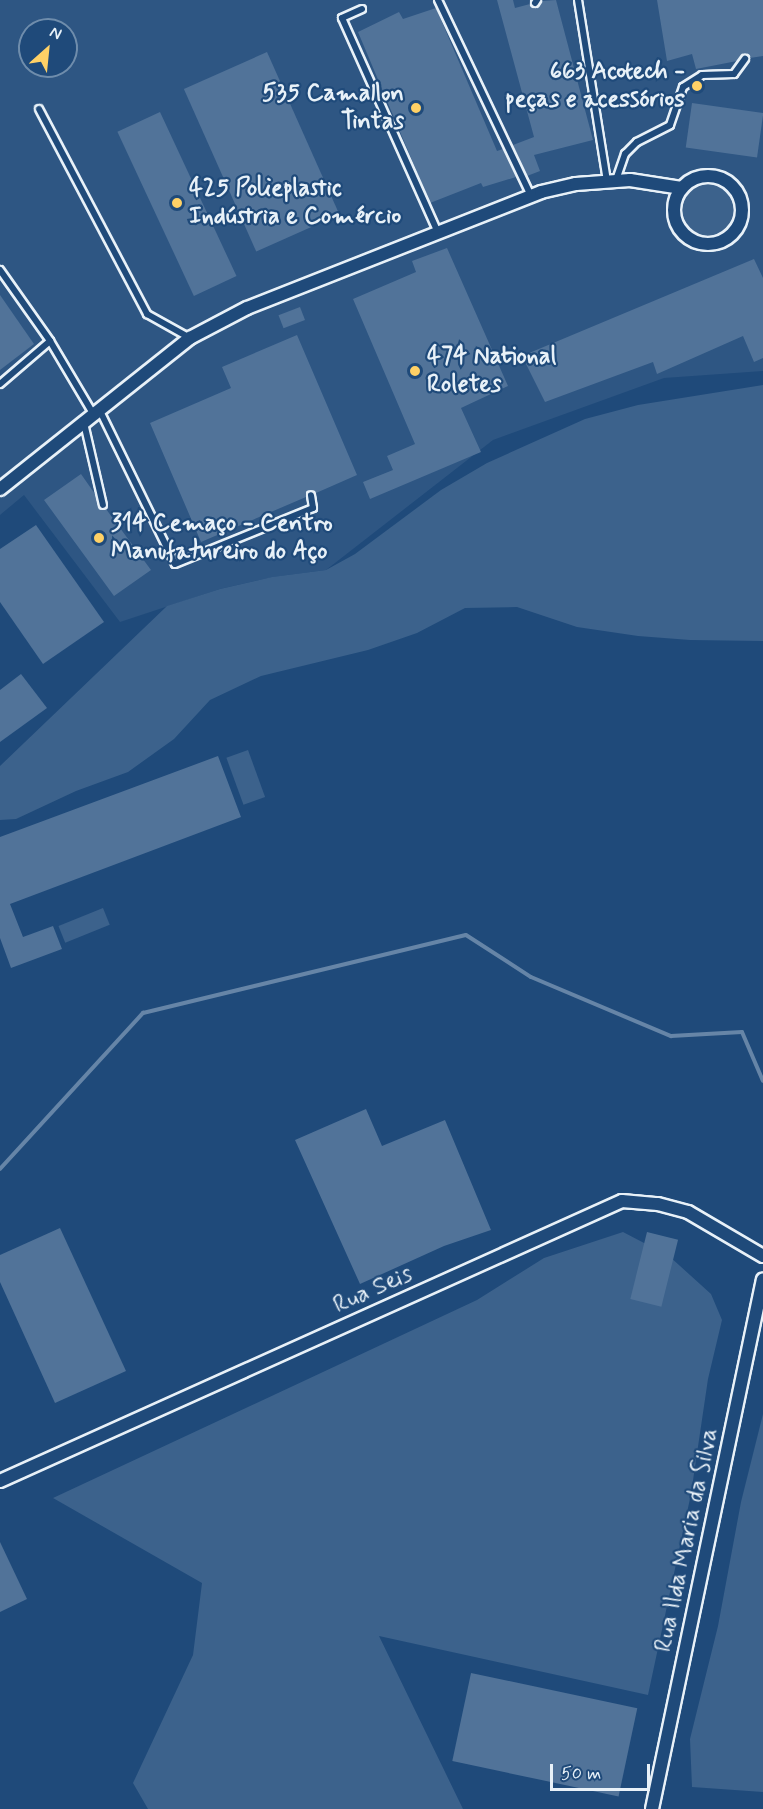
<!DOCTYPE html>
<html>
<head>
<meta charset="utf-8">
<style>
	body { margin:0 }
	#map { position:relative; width:763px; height:1809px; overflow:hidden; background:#1f4a7a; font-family:Mynerve,sans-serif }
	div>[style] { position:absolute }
	.built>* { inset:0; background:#2e5683 }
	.green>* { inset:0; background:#3c628c; transform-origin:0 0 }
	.round { border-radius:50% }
	.stream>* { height:4px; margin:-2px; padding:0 2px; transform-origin:2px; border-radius:2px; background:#6685a7 }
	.building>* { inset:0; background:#517399; transform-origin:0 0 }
	.roads { filter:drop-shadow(2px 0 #e8f1f8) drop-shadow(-2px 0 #e8f1f8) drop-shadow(0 2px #e8f1f8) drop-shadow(0 -2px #e8f1f8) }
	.service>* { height:6px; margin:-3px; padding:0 3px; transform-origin:3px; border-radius:3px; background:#1f4a7a }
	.minor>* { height:12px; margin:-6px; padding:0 6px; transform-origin:6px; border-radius:6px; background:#1f4a7a }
	.minor>.ring { margin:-6px; padding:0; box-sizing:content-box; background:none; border:12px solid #1f4a7a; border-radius:50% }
	.dots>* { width:16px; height:16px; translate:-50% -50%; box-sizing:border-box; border:3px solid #1f4a7a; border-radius:50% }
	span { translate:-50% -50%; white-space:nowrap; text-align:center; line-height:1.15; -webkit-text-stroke:4.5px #1f4a7a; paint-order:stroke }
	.poi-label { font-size:24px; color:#e8f1f8; font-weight:700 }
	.right { translate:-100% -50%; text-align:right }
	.left { translate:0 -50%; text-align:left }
	.street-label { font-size:24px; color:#e8f1f8 }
	.north { position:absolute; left:18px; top:18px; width:60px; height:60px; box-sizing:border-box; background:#1f4a7a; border:2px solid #6f8dac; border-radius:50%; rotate:27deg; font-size:16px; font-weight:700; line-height:24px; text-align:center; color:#e8f1f8 }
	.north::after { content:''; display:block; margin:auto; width:21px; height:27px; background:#ffd166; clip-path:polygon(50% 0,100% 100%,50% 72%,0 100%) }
	.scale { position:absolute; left:550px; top:1764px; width:100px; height:27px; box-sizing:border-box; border:3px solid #e8f1f8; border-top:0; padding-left:8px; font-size:18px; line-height:21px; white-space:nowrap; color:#e8f1f8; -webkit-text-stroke:4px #1f4a7a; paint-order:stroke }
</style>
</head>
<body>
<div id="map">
	<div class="built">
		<div style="clip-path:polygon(evenodd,0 0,763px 0,763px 371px,664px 378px,493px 440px,326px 570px,273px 577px,220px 589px,120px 622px,24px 495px,0 515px,0 0,30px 30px,66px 30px,66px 66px,30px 66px,30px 30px)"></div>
	</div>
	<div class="green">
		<div class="round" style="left:681px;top:183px;width:54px;height:54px"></div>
		<div style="clip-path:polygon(763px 385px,763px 641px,690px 640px,638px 636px,577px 627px,517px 607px,465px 608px,417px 633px,368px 650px,261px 676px,210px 700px,174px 739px,128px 772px,76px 791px,16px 819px,0 820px,0 766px,167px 606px,220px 589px,272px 577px,326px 570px,355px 554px,441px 490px,487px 463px,585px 419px,638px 405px)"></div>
		<div style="left:248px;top:750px;width:50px;height:23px;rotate:70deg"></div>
		<div style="left:103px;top:908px;width:18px;height:48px;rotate:68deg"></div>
		<div style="clip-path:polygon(623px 1232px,669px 1256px,711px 1294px,722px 1320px,708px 1379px,691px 1494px,648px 1695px,379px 1636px,463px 1809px,148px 1809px,133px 1783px,193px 1655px,202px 1583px,53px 1498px,477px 1300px,544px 1258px)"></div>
		<div style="clip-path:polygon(763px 1414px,763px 1792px,692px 1787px,690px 1739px,718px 1626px,741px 1502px)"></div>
	</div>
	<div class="stream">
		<div style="left:0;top:1169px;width:212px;rotate:-47.5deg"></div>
		<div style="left:143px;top:1013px;width:332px;rotate:-13.6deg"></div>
		<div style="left:466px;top:935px;width:77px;rotate:32.9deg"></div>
		<div style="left:531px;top:977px;width:152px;rotate:22.9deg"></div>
		<div style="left:671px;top:1036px;width:71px;rotate:-3.2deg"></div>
		<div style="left:742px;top:1032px;width:53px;rotate:66.8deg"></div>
	</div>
	<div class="building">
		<div style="clip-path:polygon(497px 0,513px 0,515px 8px,530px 4px,535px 8px,542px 1px,556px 0,593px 140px,534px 155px,540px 171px,527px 176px,513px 145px,534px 137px)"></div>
		<div style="clip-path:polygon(657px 0,763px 0,763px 56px,750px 58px,743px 54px,737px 61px,696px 69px,692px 54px,667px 61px)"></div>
		<div style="clip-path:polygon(436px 8px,497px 151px,503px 149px,516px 177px,483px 187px,481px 183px,430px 203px,358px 32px,399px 12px,403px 19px)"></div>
		<div style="left:267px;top:52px;width:178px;height:91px;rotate:66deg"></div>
		<div style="left:692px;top:103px;width:72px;height:45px;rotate:8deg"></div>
		<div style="left:160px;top:112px;width:181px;height:47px;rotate:65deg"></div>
		<div style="clip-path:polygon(447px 248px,508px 386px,461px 408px,481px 452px,370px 499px,363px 482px,393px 470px,387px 456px,415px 444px,353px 299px,416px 272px,412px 261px)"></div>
		<div style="clip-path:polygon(754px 259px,763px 278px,763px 358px,754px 362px,743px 336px,657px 374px,653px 362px,545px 402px,522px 356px)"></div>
		<div style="clip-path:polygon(0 295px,34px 344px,0 370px)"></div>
		<div style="left:300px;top:307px;width:14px;height:23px;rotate:69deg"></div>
		<div style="clip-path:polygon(297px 335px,357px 475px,316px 493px,310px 490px,306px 497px,201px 542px,150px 423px,231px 388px,222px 367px)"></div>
		<div style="clip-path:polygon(81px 474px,95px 494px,99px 508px,106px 509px,151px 570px,114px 596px,44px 500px)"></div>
		<div style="clip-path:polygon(36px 525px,104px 622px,43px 664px,0 602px,0 549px)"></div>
		<div style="clip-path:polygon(21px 674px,47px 708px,0 742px,0 690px)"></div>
		<div style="clip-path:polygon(218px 756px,241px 817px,10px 904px,23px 937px,53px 926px,62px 949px,11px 968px,0 938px,0 837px)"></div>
		<div style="clip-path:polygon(366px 1109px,382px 1146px,445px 1120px,491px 1230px,444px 1246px,360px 1284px,295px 1140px)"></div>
		<div style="clip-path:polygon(60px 1228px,126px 1371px,55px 1403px,0 1282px,0 1255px)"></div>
		<div style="left:647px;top:1232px;width:32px;height:69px;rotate:14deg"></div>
		<div style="clip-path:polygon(0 1542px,27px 1599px,0 1612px)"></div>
		<div style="left:471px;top:1673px;width:170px;height:90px;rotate:12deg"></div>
	</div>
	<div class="roads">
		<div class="service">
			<div style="left:438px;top:0;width:217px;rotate:64.6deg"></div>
			<div style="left:578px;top:0;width:184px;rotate:80.9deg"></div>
			<div style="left:535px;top:3px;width:4px;rotate:-56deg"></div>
			<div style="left:362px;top:9px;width:22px;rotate:156deg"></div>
			<div style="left:342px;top:18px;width:235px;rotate:65.9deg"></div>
			<div style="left:39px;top:109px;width:232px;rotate:62.2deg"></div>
			<div style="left:147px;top:314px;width:49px;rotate:29.2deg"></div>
			<div style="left:616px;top:180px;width:28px;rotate:-71deg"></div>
			<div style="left:625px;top:154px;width:17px;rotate:-45deg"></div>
			<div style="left:637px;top:142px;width:37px;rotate:-27deg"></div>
			<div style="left:670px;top:125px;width:40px;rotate:-71.1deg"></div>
			<div style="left:683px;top:87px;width:22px;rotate:-32deg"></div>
			<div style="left:702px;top:75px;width:32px;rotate:-2deg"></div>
			<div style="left:734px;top:74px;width:19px;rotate:-54deg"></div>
			<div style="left:0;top:270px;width:87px;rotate:54.8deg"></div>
			<div style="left:50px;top:341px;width:86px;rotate:59.3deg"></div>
			<div style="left:0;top:384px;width:66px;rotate:-40.7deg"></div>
			<div style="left:100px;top:411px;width:170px;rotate:63.9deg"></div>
			<div style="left:175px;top:564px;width:149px;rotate:-22.1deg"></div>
			<div style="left:313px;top:508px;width:13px;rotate:-99deg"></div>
			<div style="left:84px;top:423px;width:84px;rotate:77deg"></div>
		</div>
		<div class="minor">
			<div class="ring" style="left:674px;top:176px;width:56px;height:56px"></div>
			<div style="left:0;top:489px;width:243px;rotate:-38.5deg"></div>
			<div style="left:190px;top:338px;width:64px;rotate:-27.8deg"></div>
			<div style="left:247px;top:308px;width:316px;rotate:-21.5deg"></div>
			<div style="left:541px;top:192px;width:36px;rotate:-13deg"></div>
			<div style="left:576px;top:184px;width:54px;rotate:-4.2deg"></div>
			<div style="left:630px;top:180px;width:52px;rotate:8.9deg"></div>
			<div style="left:0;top:1481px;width:682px;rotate:-24.24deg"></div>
			<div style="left:622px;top:1201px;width:36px;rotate:5deg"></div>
			<div style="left:658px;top:1204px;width:31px;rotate:15deg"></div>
			<div style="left:688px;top:1212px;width:87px;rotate:30.4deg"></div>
			<div style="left:652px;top:1809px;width:541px;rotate:-78.17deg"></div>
		</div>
	</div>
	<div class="dots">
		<div style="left:697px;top:86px;background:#ffd166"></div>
		<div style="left:416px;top:108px;background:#ffd166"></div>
		<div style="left:177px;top:203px;background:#ffd166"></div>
		<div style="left:415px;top:371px;background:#ffd166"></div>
		<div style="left:99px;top:538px;background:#ffd166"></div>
	</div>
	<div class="poi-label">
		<span class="right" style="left:685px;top:86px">663 Acotech -<br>peças e acessórios</span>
		<span class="right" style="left:404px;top:108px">535 Camallon<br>Tintas</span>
		<span class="left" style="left:189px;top:203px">425 Polieplastic<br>Indústria e Comércio</span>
		<span class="left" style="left:427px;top:371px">474 National<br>Roletes</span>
		<span class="left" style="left:111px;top:538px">314 Cemaço - Centro<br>Manufatureiro do Aço</span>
	</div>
	<div class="street-label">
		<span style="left:373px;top:1290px;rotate:-24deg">Rua Seis</span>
		<span style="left:687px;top:1540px;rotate:-78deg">Rua Ilda Maria da Silva</span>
	</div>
	<div class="north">N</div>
	<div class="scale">50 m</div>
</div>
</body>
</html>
